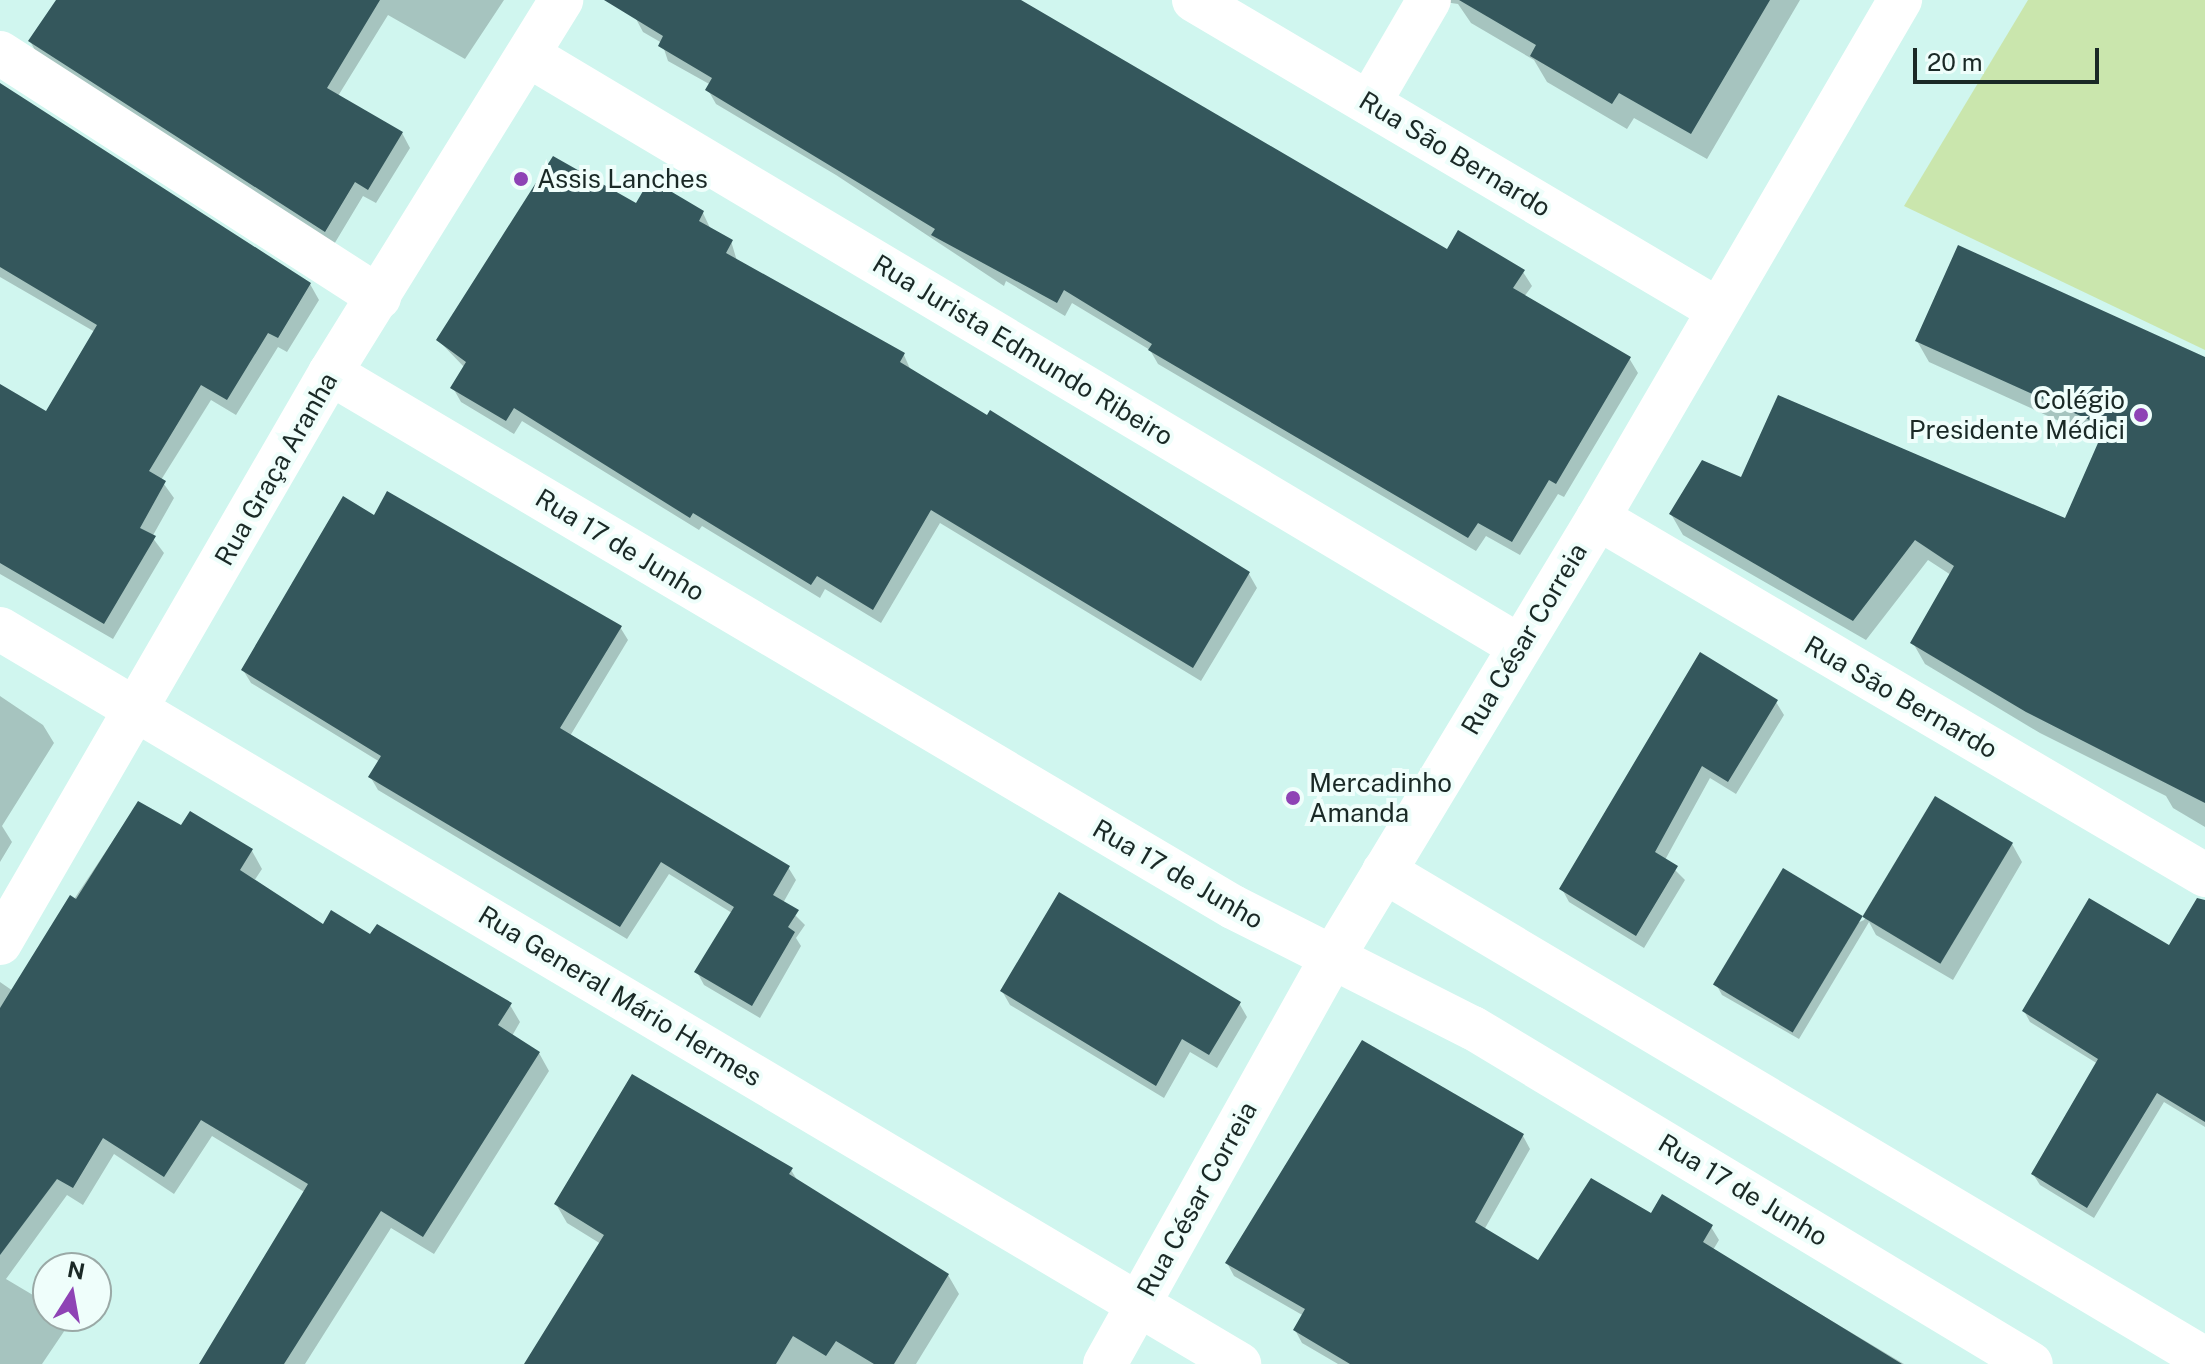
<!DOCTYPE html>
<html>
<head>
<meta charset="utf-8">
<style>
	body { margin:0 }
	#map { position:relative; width:2205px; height:1364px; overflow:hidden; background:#d0f6ef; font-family:"Public Sans",sans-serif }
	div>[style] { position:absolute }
	.green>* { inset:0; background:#cae6ad }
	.shadow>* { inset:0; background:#0003 }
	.building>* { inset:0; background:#34575c; transform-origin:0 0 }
	.pedestrian>* { height:44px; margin:-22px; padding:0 22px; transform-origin:22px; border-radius:22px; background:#fff }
	.minor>* { height:44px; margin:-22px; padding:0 22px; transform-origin:22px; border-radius:22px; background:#fff }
	.dots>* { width:22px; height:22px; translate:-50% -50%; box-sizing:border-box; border:4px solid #effefb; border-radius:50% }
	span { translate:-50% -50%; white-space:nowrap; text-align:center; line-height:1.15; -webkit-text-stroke:8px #effefb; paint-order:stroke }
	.street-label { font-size:26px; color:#1a2926 }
	.poi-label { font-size:26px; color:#1a2926 }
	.left { translate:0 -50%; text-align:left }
	.right { translate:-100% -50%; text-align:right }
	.north { position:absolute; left:32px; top:1252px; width:80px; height:80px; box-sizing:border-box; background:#effefb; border:2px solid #9aa9a6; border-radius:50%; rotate:11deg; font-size:22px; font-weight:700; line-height:32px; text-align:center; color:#1a2926 }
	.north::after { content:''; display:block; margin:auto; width:28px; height:36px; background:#8e43b5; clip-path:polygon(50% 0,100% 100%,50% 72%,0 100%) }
	.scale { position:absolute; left:1913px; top:48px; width:186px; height:36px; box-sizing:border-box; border:4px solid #1a2926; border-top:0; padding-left:10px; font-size:24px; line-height:28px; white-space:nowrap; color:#1a2926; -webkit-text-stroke:6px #effefb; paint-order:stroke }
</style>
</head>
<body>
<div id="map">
	<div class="green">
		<div style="clip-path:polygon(2028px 0,2205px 0,2205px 350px,1904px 206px)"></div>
	</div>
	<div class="shadow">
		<div style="clip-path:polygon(58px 0,504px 0,465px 59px,388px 15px,338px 96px,402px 133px,410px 148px,376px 203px,363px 196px,333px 246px,38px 56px,30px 41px)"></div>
		<div style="clip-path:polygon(645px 0,1016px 0,1448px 252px,1523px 272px,1532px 286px,1524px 297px,1629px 358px,1638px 373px,1564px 497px,1558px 494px,1520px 555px,1486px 536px,1476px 551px,1158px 364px,1150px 350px,1072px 303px,1065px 316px,1006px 281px,1004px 286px,836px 175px,716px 104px,708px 90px,711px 85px,668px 61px,662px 43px,643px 32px,635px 17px)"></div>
		<div style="clip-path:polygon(1431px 0,1800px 0,1707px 159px,1634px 118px,1627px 129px,1547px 82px,1534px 60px,1471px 23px,1458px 4px)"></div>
		<div style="clip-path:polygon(0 85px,310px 284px,319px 300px,287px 352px,278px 347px,236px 415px,211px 400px,161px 480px,174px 498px,152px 537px,164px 553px,113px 639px,0 574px,0 387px,47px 414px,95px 332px,0 277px)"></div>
		<div style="clip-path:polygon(636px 206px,703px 213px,711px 230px,731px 241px,737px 261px,904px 355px,911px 371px,1249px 574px,1257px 588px,1201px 681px,940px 523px,881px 623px,825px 589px,820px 598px,702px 526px,699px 530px,522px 421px,514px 434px,461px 402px,453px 388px,465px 368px,439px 341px)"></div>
		<div style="clip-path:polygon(1917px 341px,2205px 359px,2205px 827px,2173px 808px,2166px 796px,2040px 733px,1925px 664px,1913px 643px,1951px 575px,1928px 560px,1866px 640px,1683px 535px,1671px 514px,1742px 480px,2066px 520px,2101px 440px,1929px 362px)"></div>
		<div style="clip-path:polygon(375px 518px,620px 627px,628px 640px,570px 736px,788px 867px,796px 880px,783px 903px,805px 925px,796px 938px,801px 946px,760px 1018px,704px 985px,697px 972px,732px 913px,669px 874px,627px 939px,378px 790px,371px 778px,380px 762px,251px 683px,243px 670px)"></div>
		<div style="clip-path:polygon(1701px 655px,1776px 702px,1784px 715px,1736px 794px,1710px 778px,1665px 860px,1685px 880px,1644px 948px,1569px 902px,1562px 889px)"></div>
		<div style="clip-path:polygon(0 696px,43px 725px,54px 743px,2px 826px,12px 842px,0 862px)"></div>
		<div style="clip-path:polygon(1936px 799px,2012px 844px,2022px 862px,1953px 980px,1876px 935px,1869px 922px,1799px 1039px,1722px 995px,1717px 986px,1864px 920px)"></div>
		<div style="clip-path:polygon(138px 803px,182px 828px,252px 851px,262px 869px,254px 881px,324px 926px,371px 937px,510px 1005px,520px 1022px,512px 1036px,539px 1053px,549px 1071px,434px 1254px,391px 1228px,305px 1364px,201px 1364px,306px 1193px,212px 1136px,174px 1194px,114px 1154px,83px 1205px,67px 1195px,6px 1279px,48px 1304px,48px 1316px,60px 1316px,67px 1327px,42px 1364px,0 1364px,0 982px,13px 991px)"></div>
		<div style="clip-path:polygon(2205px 968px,2205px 1127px,2164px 1102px,2094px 1218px,2040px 1185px,2033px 1174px,2098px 1064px,2030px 1022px,2024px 1011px)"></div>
		<div style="clip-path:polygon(1002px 991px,1239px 1003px,1247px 1017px,1217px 1068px,1190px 1052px,1164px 1098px,1010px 1005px)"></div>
		<div style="clip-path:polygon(1523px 1136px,1530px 1149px,1484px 1230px,1538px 1263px,1652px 1216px,1711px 1227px,1719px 1240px,1713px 1250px,1904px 1364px,1338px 1364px,1302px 1343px,1295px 1330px,1304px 1316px,1234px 1276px,1227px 1263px)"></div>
		<div style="clip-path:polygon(791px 1170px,799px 1183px,948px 1275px,959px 1294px,916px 1364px,526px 1364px,601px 1244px,567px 1223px,556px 1204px)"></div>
	</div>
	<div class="building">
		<div style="clip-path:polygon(56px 0,380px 0,327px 88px,403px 132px,368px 190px,355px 182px,325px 232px,28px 41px)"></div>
		<div style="clip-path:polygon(604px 0,1021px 0,1447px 249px,1458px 230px,1525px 270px,1513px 288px,1631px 357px,1556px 484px,1549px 480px,1512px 542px,1478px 523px,1468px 538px,1148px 350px,1152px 344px,1064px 290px,1057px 303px,931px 235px,935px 229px,705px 90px,712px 78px,658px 46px,663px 36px)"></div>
		<div style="clip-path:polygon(1459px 0,1770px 0,1691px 134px,1619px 93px,1612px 104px,1530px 56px,1536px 45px)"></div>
		<div style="clip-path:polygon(0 83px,311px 283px,278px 338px,268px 333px,227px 400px,201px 385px,149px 471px,166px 481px,140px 528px,156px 536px,104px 624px,0 563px,0 384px,46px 411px,97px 325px,0 267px)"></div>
		<div style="clip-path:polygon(553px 156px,636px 203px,650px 179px,704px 211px,699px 221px,733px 240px,726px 253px,905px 353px,900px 362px,987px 415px,990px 410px,1250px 572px,1193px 668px,931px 510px,873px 610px,817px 576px,811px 585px,693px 513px,690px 518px,514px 408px,506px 421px,450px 388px,466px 362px,436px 340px)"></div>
		<div style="clip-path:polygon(1958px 245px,2205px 357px,2205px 803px,2026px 712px,1910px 643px,1954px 566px,1915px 540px,1853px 621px,1669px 514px,1702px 460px,1741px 477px,1778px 395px,2065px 518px,2105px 427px,1915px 341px)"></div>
		<div style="clip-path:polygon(387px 491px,622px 626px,560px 728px,790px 866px,773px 895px,799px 910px,788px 927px,795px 932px,752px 1006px,694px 972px,734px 907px,661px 862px,620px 927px,368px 777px,381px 756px,241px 670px,343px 496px,374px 515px)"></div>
		<div style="clip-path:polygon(1700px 652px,1778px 700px,1728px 782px,1702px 766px,1655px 852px,1678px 866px,1636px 936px,1559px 889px)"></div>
		<div style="left:1935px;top:796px;width:91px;height:141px;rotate:31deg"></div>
		<div style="clip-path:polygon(138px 801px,181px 825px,190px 811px,253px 849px,240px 870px,323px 924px,331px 910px,370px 934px,377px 924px,512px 1003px,498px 1025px,540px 1052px,423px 1237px,381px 1211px,284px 1364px,199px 1364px,308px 1184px,201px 1120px,164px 1177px,103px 1138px,73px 1188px,57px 1179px,0 1255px,0 1008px,70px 895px,76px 899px)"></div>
		<div style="left:1783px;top:868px;width:93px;height:136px;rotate:31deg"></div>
		<div style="clip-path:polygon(1059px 892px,1241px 1002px,1209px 1055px,1182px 1039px,1156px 1086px,1000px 991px)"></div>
		<div style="clip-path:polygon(2089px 898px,2169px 945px,2197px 898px,2205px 900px,2205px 1122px,2157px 1093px,2087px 1208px,2031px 1174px,2098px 1059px,2022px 1011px)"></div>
		<div style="clip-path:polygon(1362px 1040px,1524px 1134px,1475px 1222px,1538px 1260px,1591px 1178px,1651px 1213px,1662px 1194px,1713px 1225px,1703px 1242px,1902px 1364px,1350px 1364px,1293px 1330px,1305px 1309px,1225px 1263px)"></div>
		<div style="clip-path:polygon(632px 1074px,793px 1168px,789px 1174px,949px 1274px,894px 1364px,874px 1364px,836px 1341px,826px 1356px,793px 1336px,776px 1364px,524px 1364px,604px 1235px,554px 1204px)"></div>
	</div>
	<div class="pedestrian">
		<div style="left:1369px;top:103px;width:119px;rotate:-59.8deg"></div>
	</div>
	<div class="minor">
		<div style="left:1194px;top:0;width:605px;rotate:30.59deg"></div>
		<div style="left:0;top:53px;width:451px;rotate:32.8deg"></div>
		<div style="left:528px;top:55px;width:1154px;rotate:30.81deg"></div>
		<div style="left:330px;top:373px;width:1049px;rotate:30.6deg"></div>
		<div style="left:1233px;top:907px;width:269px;rotate:26.8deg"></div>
		<div style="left:1473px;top:1028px;width:651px;rotate:31.05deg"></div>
		<div style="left:1598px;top:518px;width:704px;rotate:30.46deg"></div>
		<div style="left:0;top:629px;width:1441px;rotate:30.68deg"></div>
		<div style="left:1384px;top:871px;width:955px;rotate:30.73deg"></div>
		<div style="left:0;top:943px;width:659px;rotate:-59.93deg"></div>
		<div style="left:330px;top:373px;width:439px;rotate:-58.2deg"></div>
		<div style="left:1105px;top:1364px;width:463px;rotate:-60.8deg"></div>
		<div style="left:1331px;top:960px;width:516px;rotate:-58.86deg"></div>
		<div style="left:1598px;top:518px;width:600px;rotate:-59.76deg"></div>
	</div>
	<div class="dots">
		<div style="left:521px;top:179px;background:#8e43b5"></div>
		<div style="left:2141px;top:415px;background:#8e43b5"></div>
		<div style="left:1293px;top:798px;background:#8e43b5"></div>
	</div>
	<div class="street-label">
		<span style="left:1455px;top:154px;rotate:31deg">Rua São Bernardo</span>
		<span style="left:1023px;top:350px;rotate:31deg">Rua Jurista Edmundo Ribeiro</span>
		<span style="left:276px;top:469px;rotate:-60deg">Rua Graça Aranha</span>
		<span style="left:620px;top:545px;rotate:31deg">Rua 17 de Junho</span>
		<span style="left:1524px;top:639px;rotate:-59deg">Rua César Correia</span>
		<span style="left:1901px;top:697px;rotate:30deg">Rua São Bernardo</span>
		<span style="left:1178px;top:874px;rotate:30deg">Rua 17 de Junho</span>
		<span style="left:620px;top:996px;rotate:31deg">Rua General Mário Hermes</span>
		<span style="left:1743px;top:1190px;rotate:31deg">Rua 17 de Junho</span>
		<span style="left:1197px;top:1199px;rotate:-61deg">Rua César Correia</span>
	</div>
	<div class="poi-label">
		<span class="left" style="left:537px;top:179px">Assis Lanches</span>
		<span class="right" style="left:2125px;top:415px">Colégio<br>Presidente Médici</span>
		<span class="left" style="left:1309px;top:798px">Mercadinho<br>Amanda</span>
	</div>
	<div class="north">N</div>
	<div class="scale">20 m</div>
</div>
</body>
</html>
